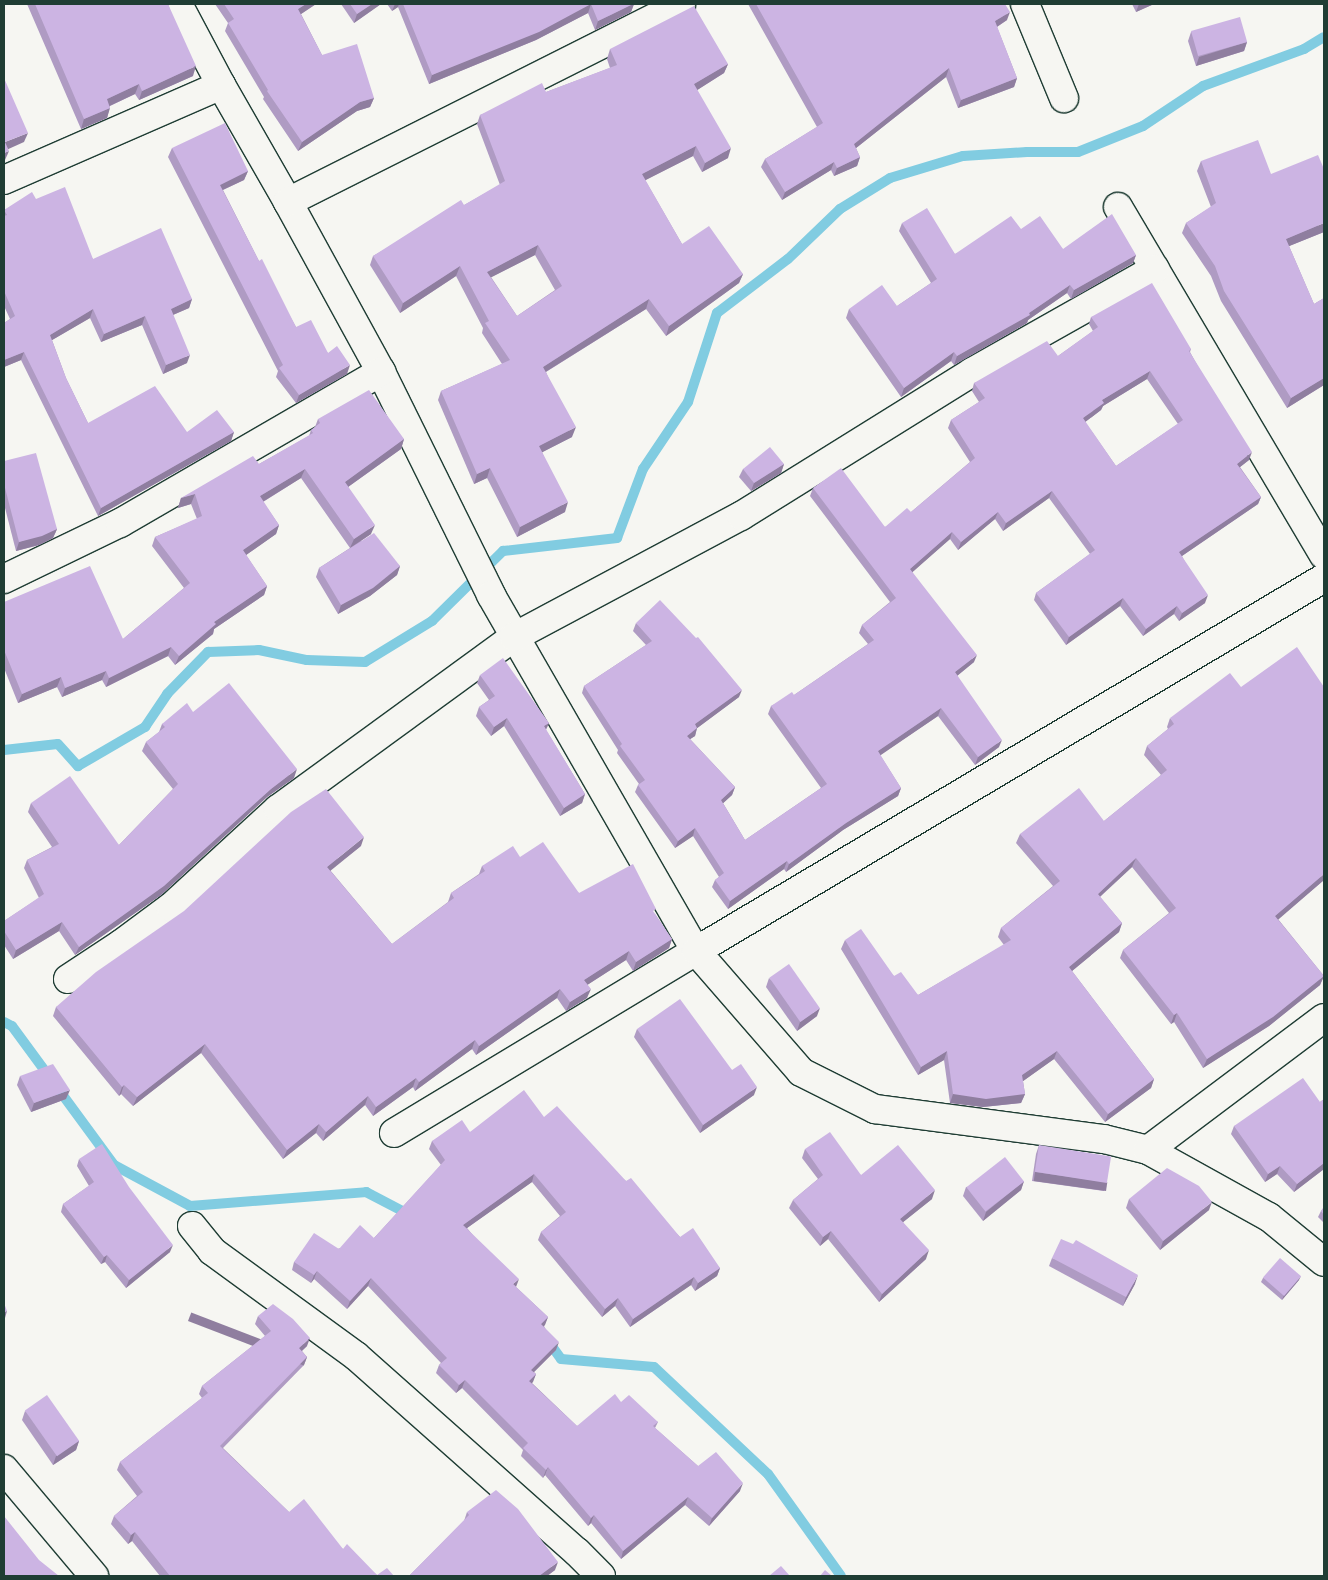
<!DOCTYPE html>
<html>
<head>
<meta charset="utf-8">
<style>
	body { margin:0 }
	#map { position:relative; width:1328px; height:1580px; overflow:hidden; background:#f6f6f2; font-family:"Patrick Hand",sans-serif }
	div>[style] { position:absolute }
	.stream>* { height:10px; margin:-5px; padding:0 5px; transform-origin:5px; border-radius:5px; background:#81cce1 }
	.roads { filter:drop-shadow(1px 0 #1f3d34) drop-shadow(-1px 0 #1f3d34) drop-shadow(0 1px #1f3d34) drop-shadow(0 -1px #1f3d34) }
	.street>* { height:28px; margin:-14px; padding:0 14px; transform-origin:14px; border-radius:14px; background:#f6f6f2 }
	.wall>* { inset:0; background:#af9bc3 }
	.shaded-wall>* { inset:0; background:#8f7e9f; transform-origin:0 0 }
	.building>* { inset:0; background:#ccb4e3; transform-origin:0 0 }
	span { translate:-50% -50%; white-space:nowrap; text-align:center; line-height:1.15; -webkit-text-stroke:4px #f6f6f2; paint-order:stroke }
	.frame { position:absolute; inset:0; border:5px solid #1f3d34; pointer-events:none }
</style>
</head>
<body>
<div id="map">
	<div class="stream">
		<div style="left:4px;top:750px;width:54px;rotate:-6.3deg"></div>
		<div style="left:58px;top:744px;width:30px;rotate:48deg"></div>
		<div style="left:78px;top:766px;width:78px;rotate:-30.2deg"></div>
		<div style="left:145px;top:727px;width:40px;rotate:-56deg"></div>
		<div style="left:167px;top:694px;width:59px;rotate:-45.7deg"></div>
		<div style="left:208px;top:652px;width:51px;rotate:-2.2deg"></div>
		<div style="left:259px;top:650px;width:49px;rotate:11.8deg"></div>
		<div style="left:307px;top:660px;width:58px;rotate:2deg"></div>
		<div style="left:365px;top:662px;width:79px;rotate:-31.5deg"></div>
		<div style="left:432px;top:621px;width:100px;rotate:-44.6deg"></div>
		<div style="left:503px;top:551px;width:115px;rotate:-6.5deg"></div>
		<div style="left:617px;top:538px;width:74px;rotate:-69.4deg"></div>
		<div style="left:643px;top:469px;width:81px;rotate:-56.1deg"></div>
		<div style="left:688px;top:402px;width:94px;rotate:-72deg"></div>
		<div style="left:717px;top:313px;width:89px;rotate:-37.3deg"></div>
		<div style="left:788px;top:259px;width:72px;rotate:-43.9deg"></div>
		<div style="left:840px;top:209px;width:59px;rotate:-31.8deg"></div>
		<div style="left:890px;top:178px;width:76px;rotate:-16.8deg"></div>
		<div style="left:963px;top:156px;width:64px;rotate:-3.6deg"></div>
		<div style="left:1027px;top:152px;width:51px"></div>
		<div style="left:1078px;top:152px;width:70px;rotate:-21.8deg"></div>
		<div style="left:1143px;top:126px;width:72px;rotate:-33.7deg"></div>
		<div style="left:1203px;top:86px;width:108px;rotate:-20.1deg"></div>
		<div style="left:1304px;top:49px;width:23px;rotate:-31deg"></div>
		<div style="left:4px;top:1022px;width:9px;rotate:27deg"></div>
		<div style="left:12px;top:1026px;width:172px;rotate:53.7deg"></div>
		<div style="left:114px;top:1165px;width:86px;rotate:28.3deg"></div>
		<div style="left:190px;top:1206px;width:177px;rotate:-4.5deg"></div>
		<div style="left:366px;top:1192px;width:50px;rotate:27.6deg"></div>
		<div style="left:548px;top:1341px;width:22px;rotate:54deg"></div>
		<div style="left:561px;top:1359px;width:93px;rotate:4.9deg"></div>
		<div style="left:654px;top:1367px;width:156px;rotate:43.2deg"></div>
		<div style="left:768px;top:1474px;width:125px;rotate:54.4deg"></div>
	</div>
	<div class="roads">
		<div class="street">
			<div style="left:178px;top:4px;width:92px;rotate:62deg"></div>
			<div style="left:221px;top:85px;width:135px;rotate:60.2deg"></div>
			<div style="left:288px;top:202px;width:194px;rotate:61.3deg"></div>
			<div style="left:381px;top:372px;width:249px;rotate:63.7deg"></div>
			<div style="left:491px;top:595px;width:411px;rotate:60.1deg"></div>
			<div style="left:696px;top:951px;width:160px;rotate:49deg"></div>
			<div style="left:801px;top:1072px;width:83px;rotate:26.6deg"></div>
			<div style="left:875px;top:1109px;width:231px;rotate:7.5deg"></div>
			<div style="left:1104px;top:1139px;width:45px;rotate:14deg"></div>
			<div style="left:1148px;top:1150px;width:138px;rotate:29deg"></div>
			<div style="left:1269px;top:1217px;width:71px;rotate:39.3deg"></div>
			<div style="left:1025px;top:4px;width:102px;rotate:67.5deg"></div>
			<div style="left:4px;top:180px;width:237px;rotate:-23.6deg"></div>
			<div style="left:288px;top:202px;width:440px;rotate:-26.7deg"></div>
			<div style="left:1118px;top:207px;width:404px;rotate:59.4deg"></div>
			<div style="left:4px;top:579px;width:129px;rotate:-25.8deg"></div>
			<div style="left:120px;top:523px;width:302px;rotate:-30.1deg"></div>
			<div style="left:68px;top:979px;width:64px;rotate:-33.4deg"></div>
			<div style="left:121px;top:944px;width:62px;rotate:-36.5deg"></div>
			<div style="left:171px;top:907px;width:145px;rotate:-42.5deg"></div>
			<div style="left:278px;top:809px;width:292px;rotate:-36.1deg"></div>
			<div style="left:514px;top:637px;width:257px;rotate:-28.1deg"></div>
			<div style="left:741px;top:516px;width:272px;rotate:-31.9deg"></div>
			<div style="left:972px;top:372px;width:210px;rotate:-29.4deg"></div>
			<div style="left:394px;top:1133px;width:353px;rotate:-31.1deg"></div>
			<div style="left:696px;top:951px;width:730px;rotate:-30.71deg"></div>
			<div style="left:1148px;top:1150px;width:220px;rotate:-36.9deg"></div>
			<div style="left:192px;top:1226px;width:32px;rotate:51deg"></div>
			<div style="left:212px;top:1251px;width:178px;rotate:36.1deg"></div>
			<div style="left:356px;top:1356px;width:295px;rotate:41.6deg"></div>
			<div style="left:577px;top:1552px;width:34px;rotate:45deg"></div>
			<div style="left:4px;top:1469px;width:140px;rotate:49.9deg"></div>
		</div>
	</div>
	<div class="wall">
		<div style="clip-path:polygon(27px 4px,168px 4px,193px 76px,139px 100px,135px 94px,110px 106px,107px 118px,81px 129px)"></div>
		<div style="clip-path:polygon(215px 4px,316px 4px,301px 14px,322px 55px,374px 98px,370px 107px,357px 111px,298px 151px,263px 99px,264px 97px,225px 31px,228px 23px)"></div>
		<div style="clip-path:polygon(341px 4px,381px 4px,354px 23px)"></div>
		<div style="clip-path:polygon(387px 4px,634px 4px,631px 12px,595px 30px,588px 13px,536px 40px,429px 84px,398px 7px,392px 11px)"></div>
		<div style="clip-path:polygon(748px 4px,1005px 4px,1007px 20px,997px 27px,1017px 78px,1014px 87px,958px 108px,946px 77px,856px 148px,860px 157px,857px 166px,834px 176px,831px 170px,782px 200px,761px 167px,765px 159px,817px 127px)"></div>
		<div style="clip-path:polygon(1132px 4px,1154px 4px,1136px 12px)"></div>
		<div style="clip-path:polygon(1191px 32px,1247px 42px,1244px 51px,1196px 66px,1188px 41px)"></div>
		<div style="clip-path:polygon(evenodd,610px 49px,728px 64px,724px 73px,697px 90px,728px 158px,702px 172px,693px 156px,645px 180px,682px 244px,743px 274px,739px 283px,666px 336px,646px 309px,546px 372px,572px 437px,542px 452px,565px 512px,517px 537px,487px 478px,474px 484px,438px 400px,441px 391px,502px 364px,482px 333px,483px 328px,456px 276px,400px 313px,370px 265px,373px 256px,500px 185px,477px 124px,480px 115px,546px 92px,610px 68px,607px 59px,610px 49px,535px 255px,555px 290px,517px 316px,491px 277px,535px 255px)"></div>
		<div style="clip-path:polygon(172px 148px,248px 171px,244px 180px,223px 190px,259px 261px,296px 327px,328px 353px,347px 374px,296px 403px,276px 377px,278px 371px,168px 157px)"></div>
		<div style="clip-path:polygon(1201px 161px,1271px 174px,1324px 232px,1289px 246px,1314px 304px,1324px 298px,1324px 385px,1287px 408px,1221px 301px,1211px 276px,1182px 233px,1186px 223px,1211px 207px,1197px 171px)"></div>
		<div style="clip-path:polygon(36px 199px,93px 259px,192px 299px,189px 308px,173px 315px,187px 363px,163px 374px,142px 325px,101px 342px,90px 318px,52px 340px,66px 378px,88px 423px,187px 432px,234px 432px,231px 441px,98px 516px,21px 360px,4px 367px,4px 323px,10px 319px,4px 306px,4px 210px)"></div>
		<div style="clip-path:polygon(902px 223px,955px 254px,1021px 229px,1063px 249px,1136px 255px,1133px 263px,1071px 299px,1067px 293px,1028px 320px,1027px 323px,954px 365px,951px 361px,901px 397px,846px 318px,849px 309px,897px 306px,931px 283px,899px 231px)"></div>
		<div style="clip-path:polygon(evenodd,1091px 317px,1191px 349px,1190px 352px,1249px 460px,1240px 467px,1261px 497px,1258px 504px,1182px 556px,1205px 603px,1179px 621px,1174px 614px,1143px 636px,1120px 606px,1066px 645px,1034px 600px,1036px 593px,1090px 554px,1049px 498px,1003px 531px,995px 519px,958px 550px,950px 539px,912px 572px,974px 662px,957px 676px,999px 747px,975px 765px,938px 716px,880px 755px,901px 788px,898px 796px,843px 830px,786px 872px,784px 869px,728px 909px,712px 887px,715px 880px,719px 877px,693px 836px,675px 848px,635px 792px,638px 785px,639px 784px,617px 753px,618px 750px,582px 693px,584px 686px,646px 645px,633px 631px,636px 623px,739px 697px,697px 728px,695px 736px,690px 739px,735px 787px,732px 795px,723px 803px,745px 840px,821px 788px,768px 714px,771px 706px,794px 695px,868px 644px,859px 633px,862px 625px,890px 602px,810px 496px,813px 488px,885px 527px,911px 512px,970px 462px,948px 428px,951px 420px,979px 402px,972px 391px,974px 383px,1058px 356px,1093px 331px,1089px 324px,1091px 317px,1147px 379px,1178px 424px,1116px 466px,1085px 422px,1101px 410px,1103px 406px,1147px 379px)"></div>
		<div style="clip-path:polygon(318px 419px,404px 439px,401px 449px,348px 487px,371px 534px,361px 541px,400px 566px,397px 575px,370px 596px,338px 614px,316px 577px,319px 568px,350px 548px,301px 478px,263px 502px,279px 525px,276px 534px,246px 555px,267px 586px,264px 595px,214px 629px,213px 634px,175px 665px,168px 656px,106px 687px,102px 680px,62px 697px,57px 687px,18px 703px,4px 668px,4px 602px,123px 639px,184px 588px,152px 546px,155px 537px,197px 519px,191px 504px,178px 508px,181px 498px,259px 464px,309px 436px,311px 430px,315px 427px)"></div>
		<div style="clip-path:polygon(4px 461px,57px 529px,53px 538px,39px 545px,16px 551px,4px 504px)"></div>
		<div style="clip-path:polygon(784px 464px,781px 473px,751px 491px,739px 477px,743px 469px)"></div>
		<div style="clip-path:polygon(480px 675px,549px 723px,546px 730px,585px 794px,582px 803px,560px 816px,504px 726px,491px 736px,476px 716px,479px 707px,489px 700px,477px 683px)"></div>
		<div style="clip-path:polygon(193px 712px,294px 778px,267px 797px,161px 895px,75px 955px,59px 931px,13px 959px,4px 945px,4px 921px,39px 898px,24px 868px,27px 860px,52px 847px,28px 812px,31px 803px,119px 845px,173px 789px,142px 751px,146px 742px,159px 732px,162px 724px)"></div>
		<div style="clip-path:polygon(1170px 718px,1324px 880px,1278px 919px,1324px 976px,1320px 985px,1269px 1026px,1203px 1068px,1174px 1022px,1171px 1024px,1120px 958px,1123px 950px,1169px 913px,1132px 867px,1100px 897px,1122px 923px,1119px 932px,1072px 971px,1154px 1079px,1151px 1088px,1105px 1122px,1054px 1059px,1023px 1081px,1025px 1094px,1021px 1103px,983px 1107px,950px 1103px,944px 1060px,918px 1075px,841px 949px,845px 940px,894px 976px,918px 995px,1004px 945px,998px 937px,1001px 928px,1053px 886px,1016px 843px,1020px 834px,1104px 821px,1161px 775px,1144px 755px,1147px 746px,1168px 729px,1167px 727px)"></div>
		<div style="clip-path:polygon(361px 846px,330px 870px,392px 944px,448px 902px,451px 893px,479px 874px,482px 866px,520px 857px,579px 893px,655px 914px,672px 939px,669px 948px,633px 971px,626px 960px,587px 985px,587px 998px,566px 1011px,557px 998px,476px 1055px,472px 1049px,415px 1091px,413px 1087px,373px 1116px,365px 1105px,323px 1141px,316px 1133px,283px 1159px,201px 1053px,133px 1106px,121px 1094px,119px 1096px,53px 1016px,56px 1007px)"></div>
		<div style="clip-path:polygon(769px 978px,817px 1016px,797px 1031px,766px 987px)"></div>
		<div style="clip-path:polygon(637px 1029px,732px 1070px,754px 1095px,700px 1133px,634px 1037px)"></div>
		<div style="clip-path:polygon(20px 1076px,66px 1099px,31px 1112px,17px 1085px)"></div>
		<div style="clip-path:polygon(1324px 1099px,1324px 1169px,1294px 1192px,1277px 1174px,1265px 1182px,1231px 1134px,1234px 1126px,1320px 1102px)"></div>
		<div style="clip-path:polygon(544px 1117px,626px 1181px,680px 1237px,720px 1268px,717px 1276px,695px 1291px,691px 1285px,630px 1327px,615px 1306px,602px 1317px,538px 1240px,541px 1232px,560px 1216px,532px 1182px,467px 1228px,516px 1287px,548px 1317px,544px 1326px,556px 1350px,534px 1372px,536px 1374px,532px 1383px,577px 1426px,621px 1402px,658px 1422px,655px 1428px,698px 1466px,740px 1491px,709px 1526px,685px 1505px,621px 1559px,591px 1523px,588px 1526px,545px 1475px,543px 1478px,521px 1456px,523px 1450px,462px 1388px,456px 1393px,436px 1373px,439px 1365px,441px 1363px,368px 1286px,347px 1309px,314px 1279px,311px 1283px,292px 1270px,294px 1262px,374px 1238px,441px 1165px,429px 1149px,432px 1141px,470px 1132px)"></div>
		<div style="clip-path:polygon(1039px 1145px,1107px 1182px,1104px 1191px,1032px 1181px,1036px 1154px)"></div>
		<div style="clip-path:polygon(805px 1149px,861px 1175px,932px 1199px,903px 1222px,926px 1259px,879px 1302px,828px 1239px,820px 1246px,789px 1208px,793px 1200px,818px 1179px,802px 1158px)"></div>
		<div style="clip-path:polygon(79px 1159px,170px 1252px,126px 1288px,105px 1262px,101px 1264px,61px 1212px,63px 1204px,89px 1186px,77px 1166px)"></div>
		<div style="clip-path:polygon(1024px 1181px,1021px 1190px,983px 1221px,963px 1196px,966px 1187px)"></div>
		<div style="clip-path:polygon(1129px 1199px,1209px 1210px,1160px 1250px,1126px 1208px)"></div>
		<div style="clip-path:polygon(1324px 1207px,1324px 1223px,1318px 1217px,1321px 1211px)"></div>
		<div style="clip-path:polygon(1052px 1258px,1135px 1284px,1123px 1306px,1049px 1266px)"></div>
		<div style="clip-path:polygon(1263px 1278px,1299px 1280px,1282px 1300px,1261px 1282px)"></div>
		<div style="clip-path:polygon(258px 1316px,307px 1346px,302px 1351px,307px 1357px,304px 1365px,223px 1448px,289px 1512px,343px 1549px,377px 1575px,394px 1576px,160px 1576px,132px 1541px,128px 1544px,111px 1524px,114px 1516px,137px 1496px,117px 1470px,120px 1462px,202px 1398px,199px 1394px,202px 1386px,265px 1336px,255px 1324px)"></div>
		<div style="clip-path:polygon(25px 1411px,79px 1441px,76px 1450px,53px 1465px,22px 1420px)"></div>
		<div style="clip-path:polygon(467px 1512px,555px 1570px,547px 1576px,409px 1576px,464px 1521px)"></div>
	</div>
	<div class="shaded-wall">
		<div style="clip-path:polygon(306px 4px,316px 4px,295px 18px,298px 9px)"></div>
		<div style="clip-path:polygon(372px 4px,381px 4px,354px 23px,357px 14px)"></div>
		<div style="clip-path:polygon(395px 4px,399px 4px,398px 7px,392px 11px)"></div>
		<div style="clip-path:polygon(591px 4px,588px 13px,536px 40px,429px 84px,432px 75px)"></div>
		<div style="clip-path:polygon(633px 4px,634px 4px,631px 12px,595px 30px,598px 21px)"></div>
		<div style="clip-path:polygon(1139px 4px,1154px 4px,1136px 12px)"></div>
		<div style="clip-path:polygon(1010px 12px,1007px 20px,992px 30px,995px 21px)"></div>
		<div style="clip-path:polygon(1247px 42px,1244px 51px,1196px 66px,1199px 57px)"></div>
		<div style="clip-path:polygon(728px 64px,724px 73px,691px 94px,694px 84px)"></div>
		<div style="clip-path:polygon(196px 66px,193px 76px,139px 100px,142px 91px)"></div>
		<div style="clip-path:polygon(949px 68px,946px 77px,851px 152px,854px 144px)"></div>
		<div style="clip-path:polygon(1017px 78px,1014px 87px,958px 108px,961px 100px)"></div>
		<div style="clip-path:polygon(139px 84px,135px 94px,103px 109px,107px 99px)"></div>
		<div style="clip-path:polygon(374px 98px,370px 107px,357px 111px,298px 151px,302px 142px,360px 102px)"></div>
		<div style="clip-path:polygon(110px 108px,107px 118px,81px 129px,84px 119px)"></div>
		<div style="clip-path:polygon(28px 133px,24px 142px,4px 151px,5px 142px)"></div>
		<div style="clip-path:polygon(696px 146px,693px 156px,638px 184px,642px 174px)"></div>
		<div style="clip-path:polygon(731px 148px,728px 158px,702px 172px,705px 163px)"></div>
		<div style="clip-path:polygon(9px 151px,5px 160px,4px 161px,4px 153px)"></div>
		<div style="clip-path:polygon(860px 157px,857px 166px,834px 176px,837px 168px)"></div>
		<div style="clip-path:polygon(834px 162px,831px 170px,782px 200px,785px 192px)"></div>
		<div style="clip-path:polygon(248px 171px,244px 180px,216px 193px,220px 185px)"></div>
		<div style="clip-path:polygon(1324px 223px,1324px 232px,1282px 249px,1286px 239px)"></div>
		<div style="clip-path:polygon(538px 245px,535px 255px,484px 281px,487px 272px)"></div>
		<div style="clip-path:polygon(1136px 255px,1133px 263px,1071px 299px,1074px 290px)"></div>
		<div style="clip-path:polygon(460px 266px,456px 276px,400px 313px,403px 303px)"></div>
		<div style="clip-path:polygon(743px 274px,739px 283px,666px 336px,669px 326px)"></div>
		<div style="clip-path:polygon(1070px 285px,1067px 293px,1028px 320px,1027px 323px,954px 365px,957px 356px,1029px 313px)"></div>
		<div style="clip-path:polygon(192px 299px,189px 308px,168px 317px,171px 309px)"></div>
		<div style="clip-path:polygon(649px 299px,646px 309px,539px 376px,543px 367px)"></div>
		<div style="clip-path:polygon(93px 309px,90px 318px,47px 343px,50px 335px)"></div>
		<div style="clip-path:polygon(145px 316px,142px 325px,101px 342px,104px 334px)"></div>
		<div style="clip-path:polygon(24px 352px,21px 360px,4px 367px,4px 360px)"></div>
		<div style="clip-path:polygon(954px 352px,951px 361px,901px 397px,904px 388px)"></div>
		<div style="clip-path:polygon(190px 355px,187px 363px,163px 374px,166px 365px)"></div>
		<div style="clip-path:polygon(350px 365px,347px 374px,296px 403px,299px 395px)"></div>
		<div style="clip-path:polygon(1150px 371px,1147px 379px,1103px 406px,1101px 410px,1080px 426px,1083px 418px,1102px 400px)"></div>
		<div style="clip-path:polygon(1324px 378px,1324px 385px,1287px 408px,1291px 398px)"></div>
		<div style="clip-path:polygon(576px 427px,572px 437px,535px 456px,539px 446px)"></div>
		<div style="clip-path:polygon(234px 432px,231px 441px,98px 516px,101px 508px)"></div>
		<div style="clip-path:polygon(404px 439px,401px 449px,341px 492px,345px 482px)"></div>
		<div style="clip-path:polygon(1252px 452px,1249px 460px,1235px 471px,1237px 464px)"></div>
		<div style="clip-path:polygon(784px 464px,781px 473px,751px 491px,754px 483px)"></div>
		<div style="clip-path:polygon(490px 468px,487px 478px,474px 484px,477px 474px)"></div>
		<div style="clip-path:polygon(305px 469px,301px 478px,256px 506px,260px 496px)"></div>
		<div style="clip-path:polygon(1052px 491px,1049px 498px,1003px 531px,1006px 523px)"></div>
		<div style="clip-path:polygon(195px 494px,191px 504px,178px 508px,181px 498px)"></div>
		<div style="clip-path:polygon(1261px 497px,1258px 504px,1176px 560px,1179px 552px)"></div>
		<div style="clip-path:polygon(568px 502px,565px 512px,517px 537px,520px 527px)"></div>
		<div style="clip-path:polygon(998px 512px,995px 519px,958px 550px,961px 542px)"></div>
		<div style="clip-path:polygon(279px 525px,276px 534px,239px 560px,243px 550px)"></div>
		<div style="clip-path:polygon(375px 525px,371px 534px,350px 548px,354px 539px)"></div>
		<div style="clip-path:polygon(57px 529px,53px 538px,39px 545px,16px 551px,19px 542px)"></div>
		<div style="clip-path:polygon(952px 532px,950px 539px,907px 577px,910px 569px)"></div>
		<div style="clip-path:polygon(400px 566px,397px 575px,370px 596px,338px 614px,341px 605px)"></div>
		<div style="clip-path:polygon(267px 586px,264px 595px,214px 629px,213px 634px,175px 665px,179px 656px,214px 622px)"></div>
		<div style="clip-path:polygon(1208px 595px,1205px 603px,1179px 621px,1182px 613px)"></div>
		<div style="clip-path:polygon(1123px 598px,1120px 606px,1066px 645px,1069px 637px)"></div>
		<div style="clip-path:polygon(1177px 606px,1174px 614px,1143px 636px,1146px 629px)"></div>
		<div style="clip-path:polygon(171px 647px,168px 656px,106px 687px,109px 678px)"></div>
		<div style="clip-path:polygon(977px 655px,974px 662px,952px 680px,955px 672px)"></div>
		<div style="clip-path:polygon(106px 671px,102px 680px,62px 697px,65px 688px)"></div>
		<div style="clip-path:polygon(61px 677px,57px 687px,18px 703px,22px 694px)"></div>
		<div style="clip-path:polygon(742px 690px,739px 697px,692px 732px,695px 724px)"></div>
		<div style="clip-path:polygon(941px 708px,938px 716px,875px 759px,878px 751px)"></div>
		<div style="clip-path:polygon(507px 718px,504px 726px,491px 736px,494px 727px)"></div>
		<div style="clip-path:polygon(549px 723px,545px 731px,544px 726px)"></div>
		<div style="clip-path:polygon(697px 728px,695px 736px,684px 743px,687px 736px)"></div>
		<div style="clip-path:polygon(1002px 740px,999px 747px,975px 765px,978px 757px)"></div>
		<div style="clip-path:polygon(297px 769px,294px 778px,267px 797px,161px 895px,75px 955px,79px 947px,271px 789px)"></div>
		<div style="clip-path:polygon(735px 787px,732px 795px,718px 808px,721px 800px)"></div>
		<div style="clip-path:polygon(901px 788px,898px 796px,843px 830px,786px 872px,789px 864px,846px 823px)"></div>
		<div style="clip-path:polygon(585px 794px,582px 803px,560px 816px,564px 808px)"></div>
		<div style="clip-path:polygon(695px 828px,693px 836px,675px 848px,678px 841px)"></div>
		<div style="clip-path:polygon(364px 837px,361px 846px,324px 876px,327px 867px)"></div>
		<div style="clip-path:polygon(1136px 858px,1132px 867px,1094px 902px,1098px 894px)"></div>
		<div style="clip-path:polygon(787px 861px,784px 869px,728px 909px,730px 901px)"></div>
		<div style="clip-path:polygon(1324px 874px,1324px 880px,1272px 925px,1275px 916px)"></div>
		<div style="clip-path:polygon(62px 922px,59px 931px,13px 959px,16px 950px)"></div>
		<div style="clip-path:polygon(1122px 923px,1119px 932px,1066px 976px,1069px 967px)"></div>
		<div style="clip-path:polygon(672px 939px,669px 948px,633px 971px,636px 962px)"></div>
		<div style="clip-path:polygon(629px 951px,626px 960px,581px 989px,584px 980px)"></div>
		<div style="clip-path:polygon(1324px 976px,1320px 985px,1269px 1026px,1203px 1068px,1207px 1059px)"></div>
		<div style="clip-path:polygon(560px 989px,557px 998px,476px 1055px,479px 1046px)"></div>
		<div style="clip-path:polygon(591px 989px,587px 998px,566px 1011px,570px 1002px)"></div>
		<div style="clip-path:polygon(820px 1008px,817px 1016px,797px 1031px,800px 1022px)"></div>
		<div style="clip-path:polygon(1177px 1013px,1174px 1022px,1171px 1024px,1174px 1015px)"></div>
		<div style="clip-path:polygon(475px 1040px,472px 1049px,415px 1091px,419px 1082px)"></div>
		<div style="clip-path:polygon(205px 1044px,201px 1053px,133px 1106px,137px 1097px)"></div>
		<div style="clip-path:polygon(947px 1051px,944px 1060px,918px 1075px,921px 1067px)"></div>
		<div style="clip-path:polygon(1057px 1051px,1054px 1059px,1019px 1084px,1022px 1075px)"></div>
		<div style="clip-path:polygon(416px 1078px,413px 1087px,373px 1116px,376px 1107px)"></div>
		<div style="clip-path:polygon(1154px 1079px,1151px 1088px,1105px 1122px,1108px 1114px)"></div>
		<div style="clip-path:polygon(124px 1085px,121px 1094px,119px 1096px,122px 1087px)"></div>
		<div style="clip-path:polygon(757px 1087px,754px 1095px,700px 1133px,703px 1125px)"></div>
		<div style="clip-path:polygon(70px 1090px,66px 1099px,31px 1112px,34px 1103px)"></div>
		<div style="clip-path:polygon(953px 1094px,1025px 1094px,1021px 1103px,983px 1107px,950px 1103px)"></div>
		<div style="clip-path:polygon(368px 1096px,365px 1105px,323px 1141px,326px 1132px)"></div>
		<div style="clip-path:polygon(319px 1124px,316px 1133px,283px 1159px,287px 1150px)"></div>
		<div style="clip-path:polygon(1324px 1163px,1324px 1169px,1294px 1192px,1297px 1184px)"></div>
		<div style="clip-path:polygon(1280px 1166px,1277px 1174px,1265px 1182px,1268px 1174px)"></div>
		<div style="left:1035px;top:1172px;width:73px;height:9px;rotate:8deg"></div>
		<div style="clip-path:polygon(534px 1174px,532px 1182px,460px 1233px,463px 1225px)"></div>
		<div style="clip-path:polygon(1024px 1181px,1021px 1190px,983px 1221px,986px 1212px)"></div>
		<div style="clip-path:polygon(935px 1190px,932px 1199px,897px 1227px,900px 1219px)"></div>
		<div style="clip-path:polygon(1212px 1202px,1209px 1210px,1160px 1250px,1163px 1241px)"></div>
		<div style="clip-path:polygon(831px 1231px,828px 1239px,820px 1246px,823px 1237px)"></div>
		<div style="clip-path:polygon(173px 1245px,170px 1252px,126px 1288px,129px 1280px)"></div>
		<div style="clip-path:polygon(929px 1250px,926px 1259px,879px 1302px,882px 1294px)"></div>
		<div style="clip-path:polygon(107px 1255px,105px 1262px,101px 1264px,104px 1257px)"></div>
		<div style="clip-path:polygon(720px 1268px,717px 1276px,695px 1291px,698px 1283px)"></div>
		<div style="clip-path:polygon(317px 1271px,314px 1279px,311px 1283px,314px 1275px)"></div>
		<div style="clip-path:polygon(1138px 1275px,1135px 1284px,1123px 1306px,1126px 1297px)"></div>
		<div style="clip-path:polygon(1301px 1276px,1299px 1280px,1282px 1300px,1284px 1295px)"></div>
		<div style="clip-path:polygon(694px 1277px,691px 1285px,630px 1327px,633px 1319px)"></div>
		<div style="clip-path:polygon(371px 1278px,368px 1286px,347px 1309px,350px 1301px)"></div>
		<div style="clip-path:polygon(519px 1279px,516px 1287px,513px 1284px)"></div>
		<div style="clip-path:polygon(618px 1298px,615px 1306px,602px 1317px,605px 1309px)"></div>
		<div style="clip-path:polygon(7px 1311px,5px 1318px,4px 1318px,4px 1312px)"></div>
		<div style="clip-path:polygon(548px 1317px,545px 1325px,538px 1332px,541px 1324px)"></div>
		<div style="clip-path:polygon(310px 1338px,307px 1346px,296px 1356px,299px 1348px)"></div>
		<div style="clip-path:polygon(559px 1342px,556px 1350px,528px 1378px,531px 1370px)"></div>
		<div style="left:307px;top:1357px;width:9px;height:124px;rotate:111deg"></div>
		<div style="clip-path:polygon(536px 1374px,533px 1382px,526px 1389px,529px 1381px)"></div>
		<div style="clip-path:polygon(465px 1380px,462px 1388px,456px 1393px,459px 1385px)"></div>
		<div style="clip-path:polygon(79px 1441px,76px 1450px,53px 1465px,56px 1456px)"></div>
		<div style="clip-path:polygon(548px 1467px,545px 1475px,543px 1478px,546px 1470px)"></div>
		<div style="clip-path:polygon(743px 1483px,740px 1491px,709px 1526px,712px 1518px)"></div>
		<div style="clip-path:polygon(688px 1497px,685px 1505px,621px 1559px,623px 1551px)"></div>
		<div style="clip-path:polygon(594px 1515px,591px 1523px,588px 1526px,591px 1518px)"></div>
		<div style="clip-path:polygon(135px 1532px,132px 1541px,128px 1544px,131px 1535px)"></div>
		<div style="clip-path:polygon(558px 1562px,555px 1570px,547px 1576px,539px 1576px)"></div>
	</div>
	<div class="building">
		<div style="clip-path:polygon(35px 4px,168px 4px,196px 66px,142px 91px,139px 84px,107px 99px,110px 108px,84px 119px)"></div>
		<div style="clip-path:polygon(224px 4px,306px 4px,298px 9px,322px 55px,357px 44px,374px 98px,360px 102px,302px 142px,267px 91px,268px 90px,228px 23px,234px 19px)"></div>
		<div style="clip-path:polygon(350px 4px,372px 4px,357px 14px)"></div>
		<div style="clip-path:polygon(403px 4px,633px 4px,598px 21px,591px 4px,539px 32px,432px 75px)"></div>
		<div style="clip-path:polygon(756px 4px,1005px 4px,1010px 12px,995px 21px,1017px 78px,961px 100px,949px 68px,854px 144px,860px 157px,837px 168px,834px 162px,785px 192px,765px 159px,823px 123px)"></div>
		<div style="clip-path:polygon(evenodd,694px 6px,728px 64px,694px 84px,731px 148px,705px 163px,696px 146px,642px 174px,682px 244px,709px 226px,743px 274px,669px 326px,649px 299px,543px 367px,576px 427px,539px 446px,568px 502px,520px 527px,490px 468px,477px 474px,441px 391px,510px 360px,485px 323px,489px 321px,460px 266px,403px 303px,373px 256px,461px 200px,464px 205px,505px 181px,480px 115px,542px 83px,546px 92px,617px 65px,610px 49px,694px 6px,538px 245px,562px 286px,517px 316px,487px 272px,538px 245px)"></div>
		<div style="left:1240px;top:17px;width:26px;height:51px;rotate:74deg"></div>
		<div style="clip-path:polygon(4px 78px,28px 133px,5px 142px,9px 151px,4px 153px)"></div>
		<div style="clip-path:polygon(225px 123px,248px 171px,220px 185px,259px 261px,262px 259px,296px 327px,311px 320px,328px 353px,337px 346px,350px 365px,299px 395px,279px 368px,283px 365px,172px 148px)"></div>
		<div style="clip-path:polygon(1258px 140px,1271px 174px,1318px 155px,1324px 169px,1324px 223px,1286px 239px,1314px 304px,1324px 298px,1324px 378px,1291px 398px,1224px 291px,1215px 266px,1186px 223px,1216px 203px,1201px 161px)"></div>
		<div style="clip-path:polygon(65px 187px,93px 259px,161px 228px,192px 299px,171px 309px,190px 355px,166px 365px,145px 316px,104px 334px,93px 309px,50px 335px,66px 378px,88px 423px,155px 386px,187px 432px,217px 410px,234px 432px,101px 508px,24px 352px,4px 360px,4px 323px,15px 316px,4px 291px,4px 216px,7px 215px,4px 210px,32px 192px,36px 199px)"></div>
		<div style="clip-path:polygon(927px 208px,955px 254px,1011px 216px,1021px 229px,1040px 216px,1063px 249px,1112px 214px,1136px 255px,1074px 290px,1070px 285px,1029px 313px,1030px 315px,957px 356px,954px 352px,904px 388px,849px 309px,882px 285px,897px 306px,937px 279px,902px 223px)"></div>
		<div style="clip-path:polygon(evenodd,1152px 283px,1191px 349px,1189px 351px,1252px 452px,1237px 464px,1261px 497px,1179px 552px,1208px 595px,1182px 613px,1177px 606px,1146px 629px,1123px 598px,1069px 637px,1036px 593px,1095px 550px,1052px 491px,1006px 523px,998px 512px,961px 542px,952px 532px,910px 569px,977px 655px,955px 672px,1002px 740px,978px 757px,941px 708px,878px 751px,901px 788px,846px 823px,789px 864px,787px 861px,730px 901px,715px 880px,724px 873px,695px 828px,678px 841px,638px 785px,645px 780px,620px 746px,622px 744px,584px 686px,652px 641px,636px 623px,660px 600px,696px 638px,698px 637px,742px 690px,695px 724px,697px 728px,687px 736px,735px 787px,721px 800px,745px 840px,827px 784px,771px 706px,792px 692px,794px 695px,874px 640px,862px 625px,896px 598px,813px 488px,841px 468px,885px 527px,907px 508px,911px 512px,975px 458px,951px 420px,985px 398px,974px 383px,1047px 341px,1058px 356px,1098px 327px,1091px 317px,1152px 283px,1150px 371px,1183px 420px,1116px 466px,1083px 418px,1104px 403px,1102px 400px,1150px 371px)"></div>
		<div style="clip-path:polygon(369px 390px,404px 439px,345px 482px,375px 525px,354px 539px,305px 469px,260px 496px,279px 525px,243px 550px,267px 586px,214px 622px,216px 624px,179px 656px,171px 647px,109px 678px,106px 671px,65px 688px,61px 677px,22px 694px,4px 650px,4px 602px,90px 566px,123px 639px,190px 583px,155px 537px,202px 516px,195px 494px,181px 498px,253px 456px,259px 464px,313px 433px,311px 430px,320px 423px,318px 419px)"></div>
		<div style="clip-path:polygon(770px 447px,784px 464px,754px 483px,743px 469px)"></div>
		<div style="clip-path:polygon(36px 453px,57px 529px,42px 536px,19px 542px,4px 484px,4px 461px)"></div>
		<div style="clip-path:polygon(374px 533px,400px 566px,373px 588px,341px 605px,319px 568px)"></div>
		<div style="clip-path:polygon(1297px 647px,1324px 687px,1324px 874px,1275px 916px,1324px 976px,1273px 1017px,1207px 1059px,1177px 1013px,1174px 1015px,1123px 950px,1176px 908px,1136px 858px,1098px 894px,1122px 923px,1069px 967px,1154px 1079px,1108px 1114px,1057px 1051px,1022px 1075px,1025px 1094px,986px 1099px,953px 1094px,947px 1051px,921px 1067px,845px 940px,861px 929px,894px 976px,901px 972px,918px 995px,1011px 940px,1001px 928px,1060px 881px,1020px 834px,1079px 788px,1104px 821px,1167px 770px,1147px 746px,1174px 724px,1170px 718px,1230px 673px,1241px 687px)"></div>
		<div style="clip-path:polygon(503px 658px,549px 723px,544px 726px,585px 794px,564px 808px,507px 718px,494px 727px,479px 707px,495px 696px,480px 675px)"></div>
		<div style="clip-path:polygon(229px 683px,297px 769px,271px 789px,164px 886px,79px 947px,62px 922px,16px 950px,4px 931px,4px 921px,44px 894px,27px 860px,59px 844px,31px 803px,70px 776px,119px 845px,178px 784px,146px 742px,165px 727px,162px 724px,187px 703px,193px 712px)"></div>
		<div style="clip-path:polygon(326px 789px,364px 837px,327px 867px,392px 944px,454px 898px,451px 893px,485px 871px,482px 866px,513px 846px,520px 857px,543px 842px,579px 893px,633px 864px,656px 909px,653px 911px,672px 939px,636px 962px,629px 951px,584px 980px,591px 989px,570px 1002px,560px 989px,479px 1046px,475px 1040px,419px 1082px,416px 1078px,376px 1107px,368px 1096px,326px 1132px,319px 1124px,287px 1150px,205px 1044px,137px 1097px,124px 1085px,122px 1087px,56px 1007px,96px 972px,184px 911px,291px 812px)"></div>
		<div style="left:789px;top:964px;width:54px;height:24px;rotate:55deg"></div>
		<div style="clip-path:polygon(680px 999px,732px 1070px,741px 1064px,757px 1087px,703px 1125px,637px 1029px)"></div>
		<div style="clip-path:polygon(53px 1064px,70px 1090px,34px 1103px,20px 1076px)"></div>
		<div style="clip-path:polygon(1303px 1078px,1320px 1102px,1324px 1099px,1324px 1163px,1297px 1184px,1280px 1166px,1268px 1174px,1234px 1126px)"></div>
		<div style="clip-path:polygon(524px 1090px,544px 1117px,557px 1106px,626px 1181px,631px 1178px,680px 1237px,693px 1228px,720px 1268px,698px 1283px,694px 1277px,633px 1319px,618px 1298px,605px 1309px,541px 1232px,566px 1212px,534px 1174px,463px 1225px,519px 1279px,513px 1284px,548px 1317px,541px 1324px,559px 1342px,531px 1370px,536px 1374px,529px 1381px,577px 1426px,615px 1394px,621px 1402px,629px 1395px,658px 1422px,653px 1426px,698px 1466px,716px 1452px,743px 1483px,712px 1518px,688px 1497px,623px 1551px,594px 1515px,591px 1518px,548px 1467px,546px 1470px,523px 1448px,528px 1443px,465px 1380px,459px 1385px,439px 1365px,447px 1358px,371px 1278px,350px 1301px,317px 1271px,314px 1275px,294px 1262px,314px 1233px,339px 1249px,360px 1225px,374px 1238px,445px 1160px,432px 1141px,462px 1120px,470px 1132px)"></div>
		<div style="clip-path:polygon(830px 1132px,861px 1175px,898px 1145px,935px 1190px,900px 1219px,929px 1250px,882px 1294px,831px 1231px,823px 1237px,793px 1200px,823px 1175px,805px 1149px)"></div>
		<div style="clip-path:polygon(102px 1144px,129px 1187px,173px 1245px,129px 1280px,107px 1255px,104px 1257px,63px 1204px,94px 1182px,79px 1159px)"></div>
		<div style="left:1039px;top:1145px;width:73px;height:27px;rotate:9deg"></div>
		<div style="left:1005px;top:1157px;width:31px;height:49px;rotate:52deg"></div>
		<div style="clip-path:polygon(1167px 1168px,1199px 1186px,1212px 1202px,1163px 1241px,1129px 1199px)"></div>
		<div style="clip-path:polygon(1324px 1207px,1324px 1215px,1321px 1211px)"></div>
		<div style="clip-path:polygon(1061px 1239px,1073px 1244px,1076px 1240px,1138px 1275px,1126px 1297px,1052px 1258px)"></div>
		<div style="left:1280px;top:1258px;width:28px;height:26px;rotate:41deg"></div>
		<div style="clip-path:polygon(4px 1303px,7px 1311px,4px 1312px)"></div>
		<div style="clip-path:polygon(273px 1304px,293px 1319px,310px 1338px,299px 1348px,307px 1357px,220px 1446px,289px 1512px,304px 1499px,343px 1549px,347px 1544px,377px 1575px,387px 1568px,394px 1576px,170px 1576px,135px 1532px,131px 1535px,114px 1516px,143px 1492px,120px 1462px,208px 1393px,202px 1386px,271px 1331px,258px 1316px)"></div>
		<div style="left:47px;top:1395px;width:56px;height:27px;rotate:55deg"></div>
		<div style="clip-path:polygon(496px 1490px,518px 1509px,558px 1562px,539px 1576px,518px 1576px,517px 1575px,516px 1576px,409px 1576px,469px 1515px,467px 1512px)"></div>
		<div style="clip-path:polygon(4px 1516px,39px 1560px,59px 1576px,4px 1576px)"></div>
		<div style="clip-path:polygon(781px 1566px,790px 1576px,769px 1576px)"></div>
		<div style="clip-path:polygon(825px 1570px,832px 1576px,820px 1576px)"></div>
	</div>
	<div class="frame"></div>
</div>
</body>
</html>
